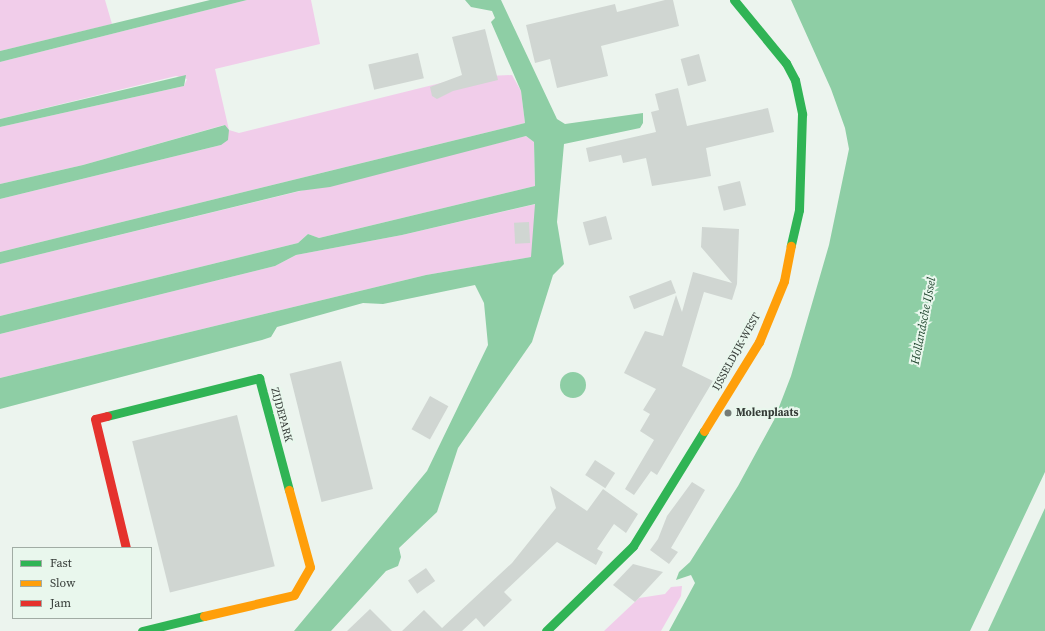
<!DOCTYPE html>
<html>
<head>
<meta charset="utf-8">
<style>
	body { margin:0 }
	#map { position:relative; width:1045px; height:631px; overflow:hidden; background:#ecf4ee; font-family:"Source Serif 4",serif }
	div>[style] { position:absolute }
	.green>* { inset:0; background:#f1cdea }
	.water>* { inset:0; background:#8ecea5 }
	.round { border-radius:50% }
	.building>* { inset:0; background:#d0d6d2; transform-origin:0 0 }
	.fast>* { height:9px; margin:-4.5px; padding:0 4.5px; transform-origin:4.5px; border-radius:4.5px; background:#30b455 }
	.slow>* { height:9px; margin:-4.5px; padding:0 4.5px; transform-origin:4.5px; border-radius:4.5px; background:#ff9f0a }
	.jam>* { height:9px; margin:-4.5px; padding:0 4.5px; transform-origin:4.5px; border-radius:4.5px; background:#e5322d }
	.dots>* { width:11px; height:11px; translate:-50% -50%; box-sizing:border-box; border:2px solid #e9f7ed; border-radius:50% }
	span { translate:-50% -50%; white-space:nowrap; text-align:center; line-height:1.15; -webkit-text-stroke:4px #e9f7ed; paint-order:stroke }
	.street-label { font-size:11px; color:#353b37 }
	.poi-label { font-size:11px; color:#353b37; font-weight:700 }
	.left { translate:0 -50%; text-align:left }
	.water-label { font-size:12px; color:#1a3f28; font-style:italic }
	.legend { position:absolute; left:12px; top:547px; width:140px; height:72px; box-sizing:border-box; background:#e9f7ed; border:1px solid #a1aca4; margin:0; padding:5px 7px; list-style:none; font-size:12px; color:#353b37 }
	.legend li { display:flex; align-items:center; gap:8px; height:20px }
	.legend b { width:20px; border:1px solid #a1aca4 }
</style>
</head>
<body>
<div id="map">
	<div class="green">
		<div style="clip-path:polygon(0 0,105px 0,112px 24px,0 51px)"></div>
		<div style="clip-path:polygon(247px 0,311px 0,320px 44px,215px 69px,229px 130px,239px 133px,465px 77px,512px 75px,521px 91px,525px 123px,0 252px,0 199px,221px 145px,224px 125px,83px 165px,0 184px,0 127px,184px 86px,187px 79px,176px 76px,0 119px,0 62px)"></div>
		<div style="clip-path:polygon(526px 136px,534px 142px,535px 186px,319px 238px,308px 234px,298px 243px,0 316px,0 264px)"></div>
		<div style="clip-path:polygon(536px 204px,532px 257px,426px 275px,0 378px,0 334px,275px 266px,296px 255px,402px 235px)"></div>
		<div style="clip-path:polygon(682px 586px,681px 596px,661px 631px,604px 631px,639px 598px,665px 594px,671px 587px)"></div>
	</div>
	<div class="water">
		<div style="clip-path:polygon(210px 0,247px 0,0 62px,0 51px)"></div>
		<div style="clip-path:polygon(465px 0,501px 0,557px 119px,565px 124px,643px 113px,643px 123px,640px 128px,564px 144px,557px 222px,564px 264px,553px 275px,532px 342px,458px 448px,437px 512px,399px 548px,401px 557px,398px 566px,386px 571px,331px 631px,294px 631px,427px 471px,488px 345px,484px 303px,475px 285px,383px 304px,363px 303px,277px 327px,271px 337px,262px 340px,0 409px,0 378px,426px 275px,531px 257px,535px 204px,402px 235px,296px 255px,275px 266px,0 334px,0 316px,298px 243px,308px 234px,319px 238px,535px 186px,534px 142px,526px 136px,330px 187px,299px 191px,0 264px,0 252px,525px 123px,521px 91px,491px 22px,495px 18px,492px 11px,471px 7px)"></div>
		<div style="clip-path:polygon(791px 0,1045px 0,1045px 472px,970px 631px,669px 631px,695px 583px,691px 575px,676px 580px,679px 572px,690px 562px,738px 486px,774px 420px,791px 376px,829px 245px,849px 149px,845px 128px,831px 89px)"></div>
		<div style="clip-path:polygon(186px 75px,184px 86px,0 127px,0 119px)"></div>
		<div style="clip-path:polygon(225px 125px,229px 130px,228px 140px,221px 145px,0 199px,0 184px,83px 165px)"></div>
		<div class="round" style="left:560px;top:372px;width:26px;height:26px"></div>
		<div style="clip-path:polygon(1045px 508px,1045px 631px,988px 631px)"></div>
	</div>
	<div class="building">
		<div style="clip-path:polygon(665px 0,673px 0,679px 26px,601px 46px,608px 76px,557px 88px,550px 59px,535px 63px,526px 25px,615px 4px,617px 12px)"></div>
		<div style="clip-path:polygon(485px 29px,498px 80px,453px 91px,437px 99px,432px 96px,430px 87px,462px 75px,452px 37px)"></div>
		<div style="left:418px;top:53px;width:26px;height:51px;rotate:77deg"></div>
		<div style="left:699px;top:54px;width:28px;height:19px;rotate:75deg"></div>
		<div style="clip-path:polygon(678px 88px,687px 126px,768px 108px,774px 132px,706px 148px,711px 176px,695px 179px,652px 186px,646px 158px,623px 163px,621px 155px,589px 162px,586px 148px,656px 132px,651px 112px,659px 110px,655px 94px)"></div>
		<div style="left:740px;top:181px;width:25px;height:23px;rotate:76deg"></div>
		<div style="left:606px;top:216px;width:24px;height:24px;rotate:75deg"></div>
		<div style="left:529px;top:222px;width:21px;height:15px;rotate:87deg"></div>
		<div style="clip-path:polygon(702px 227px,739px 229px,737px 284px,732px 300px,704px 292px,682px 366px,713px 381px,657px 475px,651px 471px,634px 495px,625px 489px,654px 440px,640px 431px,650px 414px,643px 410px,656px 389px,624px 373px,645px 331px,663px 336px,676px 295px,682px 312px,693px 272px,732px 283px,701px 247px)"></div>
		<div style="left:671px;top:280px;width:14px;height:45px;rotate:69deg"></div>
		<div style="left:341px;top:361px;width:132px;height:53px;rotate:76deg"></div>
		<div style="left:430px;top:396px;width:21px;height:38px;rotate:29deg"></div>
		<div style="left:237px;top:415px;width:156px;height:108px;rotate:76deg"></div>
		<div style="left:595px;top:460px;width:24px;height:18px;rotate:33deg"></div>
		<div style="clip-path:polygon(692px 482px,705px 490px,671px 548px,678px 552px,669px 564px,650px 550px,658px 539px,667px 516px)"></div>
		<div style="clip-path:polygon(550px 486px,587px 511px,603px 489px,638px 514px,626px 533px,614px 524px,597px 549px,603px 552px,596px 565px,557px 542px,504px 592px,512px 600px,484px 627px,476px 618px,462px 631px,402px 631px,424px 610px,442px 628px,512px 563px,556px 508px)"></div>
		<div style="clip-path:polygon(633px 564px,663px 572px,635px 602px,613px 585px)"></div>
		<div style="left:426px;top:568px;width:16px;height:22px;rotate:55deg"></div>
		<div style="clip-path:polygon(370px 609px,392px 631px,347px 631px)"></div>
	</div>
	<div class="fast">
		<div style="left:734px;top:0;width:82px;rotate:50.5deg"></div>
		<div style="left:786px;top:63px;width:19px;rotate:62deg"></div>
		<div style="left:795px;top:80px;width:35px;rotate:78deg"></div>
		<div style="left:802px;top:114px;width:96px;rotate:91.8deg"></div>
		<div style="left:799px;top:210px;width:37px;rotate:103deg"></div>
		<div style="left:107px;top:416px;width:157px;rotate:-14deg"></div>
		<div style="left:259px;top:378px;width:116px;rotate:75deg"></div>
		<div style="left:142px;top:631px;width:64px;rotate:-13.6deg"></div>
		<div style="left:546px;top:631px;width:122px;rotate:-44.3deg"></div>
		<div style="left:633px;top:546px;width:135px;rotate:-58.3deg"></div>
	</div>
	<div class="slow">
		<div style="left:704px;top:431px;width:105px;rotate:-58.3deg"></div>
		<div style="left:759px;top:342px;width:66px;rotate:-67.7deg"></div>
		<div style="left:784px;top:281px;width:36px;rotate:-79deg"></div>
		<div style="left:204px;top:616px;width:92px;rotate:-13.1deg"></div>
		<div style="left:294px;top:595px;width:32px;rotate:-60deg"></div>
		<div style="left:310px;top:567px;width:80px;rotate:-105.3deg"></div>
	</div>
	<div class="jam">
		<div style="left:107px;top:416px;width:12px;rotate:166deg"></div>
		<div style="left:95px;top:419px;width:133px;rotate:76.5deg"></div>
	</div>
	<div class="dots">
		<div style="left:728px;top:413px;background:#757c77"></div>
	</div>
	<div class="street-label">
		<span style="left:737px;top:352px;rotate:-61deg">IJSSELDIJK-WEST</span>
		<span style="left:281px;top:415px;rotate:75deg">ZIJDEPARK</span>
	</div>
	<div class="poi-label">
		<span class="left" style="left:736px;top:413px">Molenplaats</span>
	</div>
	<div class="water-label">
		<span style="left:924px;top:321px;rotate:-79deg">Hollandsche IJssel</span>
	</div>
	<ul class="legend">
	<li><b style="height:5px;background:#30b455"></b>Fast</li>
	<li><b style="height:5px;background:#ff9f0a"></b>Slow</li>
	<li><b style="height:5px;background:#e5322d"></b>Jam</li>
	</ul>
</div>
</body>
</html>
